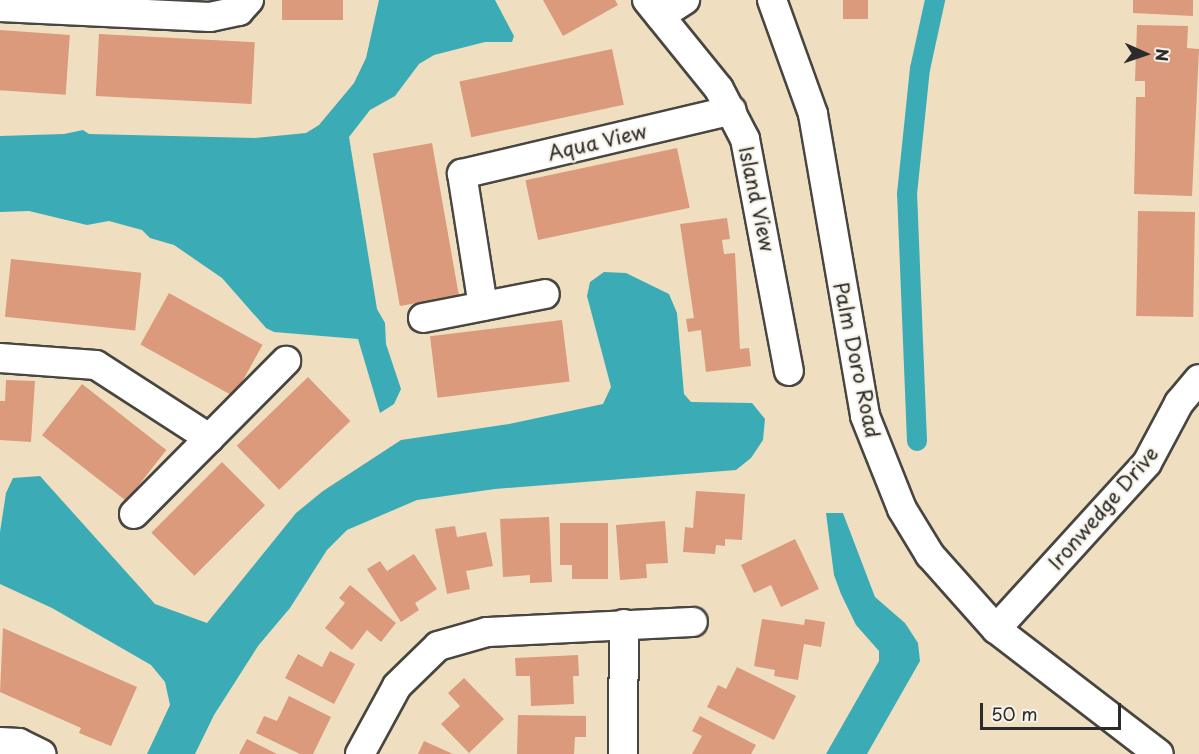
<!DOCTYPE html>
<html>
<head>
<meta charset="utf-8">
<style>
	body { margin:0 }
	#map { position:relative; width:1199px; height:754px; overflow:hidden; background:#efdfc0; font-family:"Playpen Sans",sans-serif }
	div>[style] { position:absolute }
	.water>* { inset:0; background:#3bacb6 }
	.canal>* { height:20px; margin:-10px; padding:0 10px; transform-origin:10px; border-radius:10px; background:#3bacb6 }
	.building>* { inset:0; background:#da9a7b; transform-origin:0 0 }
	.roads { filter:drop-shadow(2px 0 #484641) drop-shadow(-2px 0 #484641) drop-shadow(0 2px #484641) drop-shadow(0 -2px #484641) }
	.minor>* { height:28px; margin:-14px; padding:0 14px; transform-origin:14px; border-radius:14px; background:#fff }
	span { translate:-50% -50%; white-space:nowrap; text-align:center; line-height:1.15; -webkit-text-stroke:4.5px #f7f3e8; paint-order:stroke }
	.street-label { font-size:20px; color:#2b2b2b }
	.north { position:absolute; left:1115px; top:24px; width:60px; height:60px; -webkit-text-stroke:4px #f7f3e8; paint-order:stroke; rotate:93deg; font-size:16px; font-weight:700; line-height:24px; text-align:center; color:#2b2b2b }
	.north::after { content:''; display:block; margin:auto; width:21px; height:27px; background:#2b2b2b; clip-path:polygon(50% 0,100% 100%,50% 72%,0 100%) }
	.scale { position:absolute; left:980px; top:703px; width:141px; height:27px; box-sizing:border-box; border:3px solid #2b2b2b; border-top:0; padding-left:8px; font-size:18px; line-height:21px; white-space:nowrap; color:#2b2b2b; -webkit-text-stroke:4px #f7f3e8; paint-order:stroke }
</style>
</head>
<body>
<div id="map">
	<div class="water">
		<div style="clip-path:polygon(379px 0,495px 0,514px 36px,512px 42px,485px 42px,434px 55px,419px 64px,395px 96px,370px 110px,349px 137px,377px 309px,385px 323px,386px 344px,401px 389px,394px 404px,380px 413px,358px 339px,274px 332px,266px 328px,222px 278px,174px 245px,150px 238px,142px 230px,109px 221px,87px 225px,29px 211px,0 212px,0 136px,64px 134px,83px 130px,89px 134px,255px 138px,306px 133px,319px 125px,354px 83px,366px 58px)"></div>
		<div style="clip-path:polygon(604px 272px,626px 273px,669px 294px,677px 313px,684px 394px,691px 402px,752px 403px,765px 419px,763px 440px,751px 458px,736px 470px,495px 489px,417px 500px,347px 530px,327px 550px,290px 608px,258px 646px,214px 715px,195px 754px,147px 754px,170px 705px,165px 682px,151px 665px,52px 608px,0 584px,0 532px,6px 493px,13px 478px,40px 476px,155px 604px,207px 623px,296px 513px,323px 491px,401px 440px,509px 424px,603px 404px,611px 387px,587px 296px,590px 282px)"></div>
		<div style="clip-path:polygon(826px 513px,843px 513px,875px 597px,905px 623px,918px 643px,920px 661px,867px 754px,826px 754px,879px 661px,879px 651px,856px 625px,841px 594px,834px 575px)"></div>
	</div>
	<div class="canal">
		<div style="left:917px;top:441px;width:247px;rotate:-92.3deg"></div>
		<div style="left:907px;top:194px;width:126px;rotate:-84.1deg"></div>
		<div style="left:920px;top:69px;width:71px;rotate:-77.7deg"></div>
	</div>
	<div class="building">
		<div style="left:282px;top:0;width:61px;height:20px"></div>
		<div style="clip-path:polygon(543px 0,615px 0,618px 5px,563px 36px)"></div>
		<div style="left:843px;top:0;width:25px;height:19px"></div>
		<div style="clip-path:polygon(1133px 0,1193px 0,1193px 16px,1133px 13px)"></div>
		<div style="clip-path:polygon(1137px 25px,1188px 26px,1187px 48px,1199px 49px,1192px 196px,1134px 194px,1136px 97px,1145px 97px,1145px 81px,1135px 81px)"></div>
		<div style="left:0;top:30px;width:70px;height:60px;rotate:4deg"></div>
		<div style="left:99px;top:34px;width:156px;height:62px;rotate:3deg"></div>
		<div style="left:612px;top:49px;width:57px;height:156px;rotate:78deg"></div>
		<div style="left:432px;top:143px;width:155px;height:60px;rotate:80deg"></div>
		<div style="left:677px;top:148px;width:61px;height:155px;rotate:78deg"></div>
		<div style="left:1138px;top:211px;width:57px;height:105px;rotate:1deg"></div>
		<div style="clip-path:polygon(727px 218px,730px 239px,722px 240px,724px 254px,735px 253px,740px 349px,749px 348px,751px 366px,706px 372px,701px 330px,688px 332px,686px 319px,694px 318px,680px 224px)"></div>
		<div style="left:11px;top:259px;width:131px;height:58px;rotate:6deg"></div>
		<div style="left:169px;top:293px;width:107px;height:59px;rotate:29deg"></div>
		<div style="left:562px;top:320px;width:62px;height:133px;rotate:83deg"></div>
		<div style="left:308px;top:377px;width:61px;height:99px;rotate:46deg"></div>
		<div style="clip-path:polygon(6px 380px,35px 381px,31px 442px,0 440px,0 401px,5px 401px)"></div>
		<div style="left:82px;top:384px;width:107px;height:65px;rotate:38deg"></div>
		<div style="left:222px;top:462px;width:61px;height:100px;rotate:45deg"></div>
		<div style="clip-path:polygon(696px 491px,745px 494px,742px 540px,725px 539px,725px 546px,716px 545px,715px 554px,683px 552px,685px 527px,693px 528px)"></div>
		<div style="clip-path:polygon(549px 517px,552px 582px,530px 583px,530px 575px,503px 577px,500px 519px)"></div>
		<div style="clip-path:polygon(665px 521px,668px 563px,646px 564px,647px 578px,620px 580px,616px 525px)"></div>
		<div style="clip-path:polygon(560px 523px,608px 523px,608px 579px,572px 579px,572px 565px,560px 565px)"></div>
		<div style="clip-path:polygon(455px 526px,457px 537px,486px 532px,493px 566px,466px 571px,470px 589px,447px 594px,435px 529px)"></div>
		<div style="clip-path:polygon(795px 539px,819px 589px,781px 607px,771px 585px,754px 593px,741px 565px)"></div>
		<div style="clip-path:polygon(414px 554px,437px 589px,415px 603px,419px 610px,401px 622px,367px 569px,380px 561px,387px 571px)"></div>
		<div style="clip-path:polygon(350px 585px,396px 623px,381px 642px,367px 630px,352px 650px,325px 628px,345px 603px,339px 598px)"></div>
		<div style="clip-path:polygon(762px 619px,804px 625px,805px 619px,825px 622px,821px 647px,804px 644px,798px 680px,774px 676px,775px 670px,754px 666px)"></div>
		<div style="clip-path:polygon(3px 628px,137px 687px,111px 746px,79px 733px,81px 728px,0 692px)"></div>
		<div style="clip-path:polygon(330px 651px,355px 664px,334px 704px,285px 678px,298px 654px,322px 667px)"></div>
		<div style="clip-path:polygon(578px 655px,579px 676px,573px 676px,574px 704px,531px 706px,530px 676px,516px 676px,515px 658px)"></div>
		<div style="clip-path:polygon(737px 667px,796px 696px,774px 740px,707px 707px,718px 685px,726px 689px)"></div>
		<div style="clip-path:polygon(464px 678px,504px 719px,469px 753px,441px 724px,460px 706px,448px 693px)"></div>
		<div style="clip-path:polygon(289px 696px,331px 717px,313px 754px,300px 754px,256px 733px,264px 716px,277px 721px)"></div>
		<div style="clip-path:polygon(518px 715px,586px 716px,586px 737px,575px 737px,574px 754px,517px 754px)"></div>
		<div style="clip-path:polygon(700px 716px,756px 745px,751px 754px,692px 754px,702px 736px,692px 731px)"></div>
		<div style="clip-path:polygon(247px 739px,277px 754px,239px 754px)"></div>
		<div style="clip-path:polygon(424px 741px,453px 754px,418px 754px)"></div>
	</div>
	<div class="roads">
		<div class="minor">
			<div style="left:647px;top:0;width:114px;rotate:51deg"></div>
			<div style="left:719px;top:89px;width:56px;rotate:62.5deg"></div>
			<div style="left:745px;top:139px;width:236px;rotate:79.3deg"></div>
			<div style="left:772px;top:0;width:121px;rotate:70.2deg"></div>
			<div style="left:813px;top:114px;width:306px;rotate:80.2deg"></div>
			<div style="left:865px;top:416px;width:100px;rotate:68.3deg"></div>
			<div style="left:902px;top:509px;width:54px;rotate:58.7deg"></div>
			<div style="left:930px;top:555px;width:99px;rotate:48.3deg"></div>
			<div style="left:996px;top:629px;width:205px;rotate:37.5deg"></div>
			<div style="left:0;top:7px;width:210px;rotate:2.7deg"></div>
			<div style="left:210px;top:17px;width:30px;rotate:-12deg"></div>
			<div style="left:239px;top:11px;width:15px;rotate:-48deg"></div>
			<div style="left:660px;top:16px;width:30px;rotate:-33deg"></div>
			<div style="left:483px;top:306px;width:134px;rotate:-99deg"></div>
			<div style="left:462px;top:174px;width:277px;rotate:-13.3deg"></div>
			<div style="left:423px;top:318px;width:124px;rotate:-11.1deg"></div>
			<div style="left:0;top:358px;width:96px;rotate:4.2deg"></div>
			<div style="left:96px;top:365px;width:135px;rotate:32.9deg"></div>
			<div style="left:134px;top:514px;width:216px;rotate:-45.2deg"></div>
			<div style="left:996px;top:629px;width:224px;rotate:-47.7deg"></div>
			<div style="left:1147px;top:463px;width:68px;rotate:-61.9deg"></div>
			<div style="left:1179px;top:403px;width:31px;rotate:-50deg"></div>
			<div style="left:0;top:742px;width:19px;rotate:3deg"></div>
			<div style="left:19px;top:743px;width:25px;rotate:26deg"></div>
			<div style="left:360px;top:754px;width:77px;rotate:-61.4deg"></div>
			<div style="left:397px;top:686px;width:57px;rotate:-44.3deg"></div>
			<div style="left:438px;top:646px;width:51px;rotate:-15.9deg"></div>
			<div style="left:487px;top:632px;width:206px;rotate:-2.8deg"></div>
			<div style="left:623px;top:754px;width:130px;rotate:-89.6deg"></div>
		</div>
	</div>
	<div class="street-label">
		<span style="left:597px;top:142px;rotate:-13deg">Aqua View</span>
		<span style="left:757px;top:199px;rotate:78deg">Island View</span>
		<span style="left:857px;top:360px;rotate:78deg">Palm Doro Road</span>
		<span style="left:1103px;top:508px;rotate:-49deg">Ironwedge Drive</span>
	</div>
	<div class="north">N</div>
	<div class="scale">50 m</div>
</div>
</body>
</html>
